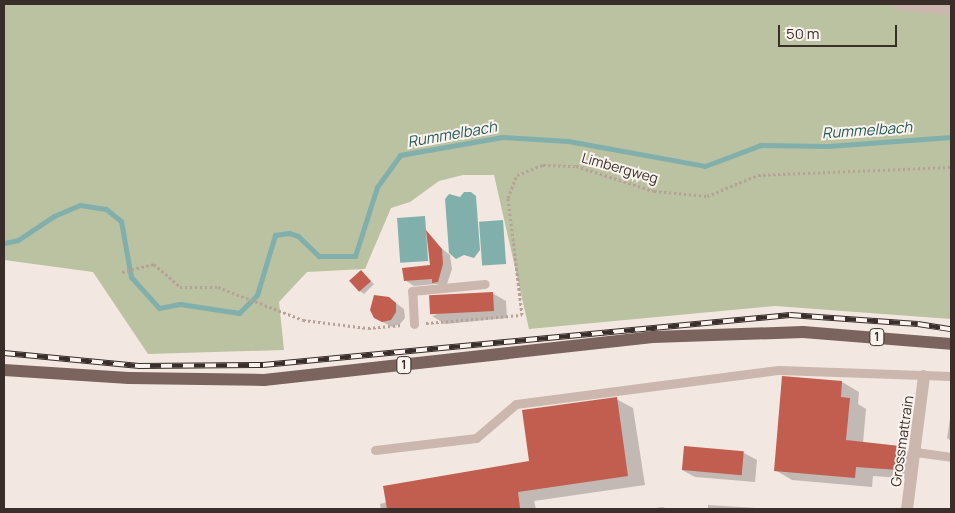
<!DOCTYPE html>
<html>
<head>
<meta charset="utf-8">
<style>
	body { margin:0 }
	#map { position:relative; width:955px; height:513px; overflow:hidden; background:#f3e8e1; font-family:Manrope,sans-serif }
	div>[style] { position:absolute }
	.green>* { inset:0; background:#bbc2a1 }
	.water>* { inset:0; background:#81afac; transform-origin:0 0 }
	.shadow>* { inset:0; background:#0003 }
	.stream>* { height:5px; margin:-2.5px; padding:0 2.5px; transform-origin:2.5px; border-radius:2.5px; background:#81afac }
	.building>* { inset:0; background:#c25e50; transform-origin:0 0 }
	.path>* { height:3px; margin-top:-1.5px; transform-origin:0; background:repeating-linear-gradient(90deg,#b7a197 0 2.5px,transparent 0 5px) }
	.service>* { height:9px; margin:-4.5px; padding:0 4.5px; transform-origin:4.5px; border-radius:4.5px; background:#cbb7ad }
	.minor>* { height:12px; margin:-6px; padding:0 6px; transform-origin:6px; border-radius:6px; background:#cbb7ad }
	.primary>* { height:12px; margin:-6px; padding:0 6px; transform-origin:6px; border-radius:6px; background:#7b645d }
	.rail>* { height:5.5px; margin-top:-2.75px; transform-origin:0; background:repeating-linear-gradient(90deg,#faf3ee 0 11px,#3a2e2b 0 22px); box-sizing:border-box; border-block:1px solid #3a2e2b }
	span { translate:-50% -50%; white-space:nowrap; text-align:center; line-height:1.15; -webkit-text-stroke:4px #faf3ee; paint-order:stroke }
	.shield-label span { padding:1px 4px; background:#faf3ee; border:1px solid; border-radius:4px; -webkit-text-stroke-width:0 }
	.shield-label { font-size:12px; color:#3a2e2b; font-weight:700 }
	.street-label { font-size:14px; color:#3a2e2b }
	.water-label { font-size:15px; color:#225a57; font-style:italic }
	.frame { position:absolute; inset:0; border:5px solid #3a2e2b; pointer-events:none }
	.scale { position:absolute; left:778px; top:25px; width:119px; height:22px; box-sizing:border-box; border:2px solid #3a2e2b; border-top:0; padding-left:6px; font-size:15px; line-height:18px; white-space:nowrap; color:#3a2e2b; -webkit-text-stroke:4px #faf3ee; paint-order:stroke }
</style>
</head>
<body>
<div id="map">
	<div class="green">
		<div style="clip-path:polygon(4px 4px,898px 4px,951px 9px,951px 319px,775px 306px,529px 329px,494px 175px,463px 175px,439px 181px,410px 202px,391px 208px,365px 269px,307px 272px,279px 302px,284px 350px,148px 354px,93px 272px,4px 260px)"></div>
	</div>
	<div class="water">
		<div style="clip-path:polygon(464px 192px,471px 192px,476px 196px,480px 250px,474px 258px,464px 255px,456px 259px,449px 253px,445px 199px,449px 194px,460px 197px)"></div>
		<div style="left:425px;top:216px;width:45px;height:28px;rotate:86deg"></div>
		<div style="left:503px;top:220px;width:44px;height:24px;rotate:86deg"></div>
	</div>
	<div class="shadow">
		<div style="clip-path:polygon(436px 244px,450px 255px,452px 269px,446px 287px,436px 284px,414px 286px,405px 280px,431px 266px)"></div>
		<div style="clip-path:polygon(361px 272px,374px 284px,364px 294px,360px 291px)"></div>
		<div style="clip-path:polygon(492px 293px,506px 301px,507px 318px,445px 324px,432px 316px)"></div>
		<div style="clip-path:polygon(389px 298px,404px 309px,405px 318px,400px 324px,392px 327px,375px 318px)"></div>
		<div style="clip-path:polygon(842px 382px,859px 392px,858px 404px,866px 409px,863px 443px,900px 447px,917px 457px,915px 479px,873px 476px,872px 487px,792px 480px,775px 470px)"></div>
		<div style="clip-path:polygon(616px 399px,633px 408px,645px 485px,534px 501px,536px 509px,381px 509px,380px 504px,531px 462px)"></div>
		<div style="clip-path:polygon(951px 412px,951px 441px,947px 438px)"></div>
		<div style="clip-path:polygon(744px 453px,757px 460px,755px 482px,695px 477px,682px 470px)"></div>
		<div style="clip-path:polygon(708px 505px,770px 509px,708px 509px)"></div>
		<div style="clip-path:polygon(663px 507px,667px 509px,648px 509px)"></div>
	</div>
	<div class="stream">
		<div style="left:4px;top:243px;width:14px;rotate:-12deg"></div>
		<div style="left:18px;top:240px;width:43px;rotate:-33.7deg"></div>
		<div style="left:54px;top:216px;width:28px;rotate:-23deg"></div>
		<div style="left:80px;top:205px;width:26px;rotate:9deg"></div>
		<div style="left:106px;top:209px;width:19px;rotate:39deg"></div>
		<div style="left:121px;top:221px;width:57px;rotate:79.9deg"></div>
		<div style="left:131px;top:277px;width:42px;rotate:47.9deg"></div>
		<div style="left:159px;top:308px;width:21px;rotate:-11deg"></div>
		<div style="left:180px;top:304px;width:60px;rotate:8.7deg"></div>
		<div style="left:239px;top:313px;width:25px;rotate:-45deg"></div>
		<div style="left:257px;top:295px;width:63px;rotate:-73.3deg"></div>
		<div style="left:275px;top:235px;width:14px;rotate:-8deg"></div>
		<div style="left:289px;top:233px;width:9px;rotate:18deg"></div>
		<div style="left:298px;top:236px;width:29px;rotate:44deg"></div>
		<div style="left:319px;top:256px;width:36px"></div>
		<div style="left:355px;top:256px;width:72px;rotate:-72.3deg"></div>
		<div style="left:377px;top:187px;width:39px;rotate:-54deg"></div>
		<div style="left:400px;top:155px;width:104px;rotate:-10deg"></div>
		<div style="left:502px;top:137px;width:66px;rotate:3.5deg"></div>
		<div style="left:568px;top:141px;width:139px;rotate:10.3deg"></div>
		<div style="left:705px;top:166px;width:60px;rotate:-20.6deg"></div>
		<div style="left:761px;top:145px;width:67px;rotate:0.9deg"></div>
		<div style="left:828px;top:146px;width:123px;rotate:-4.2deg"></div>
	</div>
	<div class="building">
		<div style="clip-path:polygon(426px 230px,442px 249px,443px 264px,438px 282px,432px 283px,432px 279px,404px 281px,402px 268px,430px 265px)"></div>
		<div style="left:361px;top:270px;width:15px;height:16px;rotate:48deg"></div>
		<div style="left:493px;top:292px;width:19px;height:64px;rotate:87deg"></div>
		<div style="clip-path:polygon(374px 295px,389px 297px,396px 303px,396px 312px,391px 320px,382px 322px,374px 318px,370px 310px)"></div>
		<div style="clip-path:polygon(782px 376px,842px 381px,841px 397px,850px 398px,846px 440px,900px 446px,898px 470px,856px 467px,855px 478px,774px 471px)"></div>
		<div style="clip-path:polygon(617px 397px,628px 476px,518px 492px,520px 508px,512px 509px,387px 509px,383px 486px,529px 461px,522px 410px)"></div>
		<div style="left:684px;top:446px;width:60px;height:24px;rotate:5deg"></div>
	</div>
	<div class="path">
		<div style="left:122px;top:272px;width:33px;rotate:-14deg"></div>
		<div style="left:154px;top:264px;width:35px;rotate:41deg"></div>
		<div style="left:180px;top:287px;width:38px"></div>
		<div style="left:218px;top:287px;width:91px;rotate:21.2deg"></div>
		<div style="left:303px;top:320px;width:65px;rotate:7deg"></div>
		<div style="left:368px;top:328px;width:34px;rotate:-5deg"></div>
		<div style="left:426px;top:323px;width:96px;rotate:-4.8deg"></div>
		<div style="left:522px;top:315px;width:118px;rotate:-96.8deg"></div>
		<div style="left:508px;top:198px;width:25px;rotate:-69deg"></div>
		<div style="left:517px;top:175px;width:28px;rotate:-21deg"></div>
		<div style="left:543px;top:165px;width:33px;rotate:2deg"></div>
		<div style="left:576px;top:166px;width:82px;rotate:17.8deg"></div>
		<div style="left:654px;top:191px;width:53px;rotate:5.4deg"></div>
		<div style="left:707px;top:196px;width:55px;rotate:-22.4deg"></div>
		<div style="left:758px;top:175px;width:193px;rotate:-2.4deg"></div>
	</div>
	<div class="service">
		<div style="left:414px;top:324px;width:33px;rotate:-93deg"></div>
		<div style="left:412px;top:291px;width:73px;rotate:-5.5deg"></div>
		<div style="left:375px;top:450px;width:102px;rotate:-6.8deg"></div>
		<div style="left:476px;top:438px;width:52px;rotate:-40.4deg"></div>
		<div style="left:516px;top:404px;width:265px;rotate:-7.4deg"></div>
		<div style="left:779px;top:370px;width:172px;rotate:2deg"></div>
		<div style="left:916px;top:452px;width:35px;rotate:8deg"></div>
	</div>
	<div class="minor">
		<div style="left:898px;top:4px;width:53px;rotate:5.4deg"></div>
		<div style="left:907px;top:509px;width:134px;rotate:-82.7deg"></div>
	</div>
	<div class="primary">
		<div style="left:4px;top:370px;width:125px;rotate:3.7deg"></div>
		<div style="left:129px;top:378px;width:135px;rotate:0.8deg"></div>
		<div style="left:264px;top:380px;width:391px;rotate:-6.3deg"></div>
		<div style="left:653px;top:337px;width:150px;rotate:-1.9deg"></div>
		<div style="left:803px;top:332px;width:148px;rotate:4.6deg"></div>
	</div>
	<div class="rail">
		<div style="left:4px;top:353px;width:136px;rotate:5.5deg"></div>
		<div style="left:139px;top:366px;width:124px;rotate:-0.5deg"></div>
		<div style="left:263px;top:365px;width:529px;rotate:-5.42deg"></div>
		<div style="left:790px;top:315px;width:128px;rotate:4deg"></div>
		<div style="left:918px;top:324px;width:33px;rotate:9deg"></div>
	</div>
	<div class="shield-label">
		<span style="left:877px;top:337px">1</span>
		<span style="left:404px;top:365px">1</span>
	</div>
	<div class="street-label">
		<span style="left:620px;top:168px;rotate:16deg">Limbergweg</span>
		<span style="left:902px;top:441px;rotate:-82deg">Grossmattrain</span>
	</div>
	<div class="water-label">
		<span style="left:867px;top:130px;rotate:-4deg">Rummelbach</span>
		<span style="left:452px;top:134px;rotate:-10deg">Rummelbach</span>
	</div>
	<div class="frame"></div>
	<div class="scale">50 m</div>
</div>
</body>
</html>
